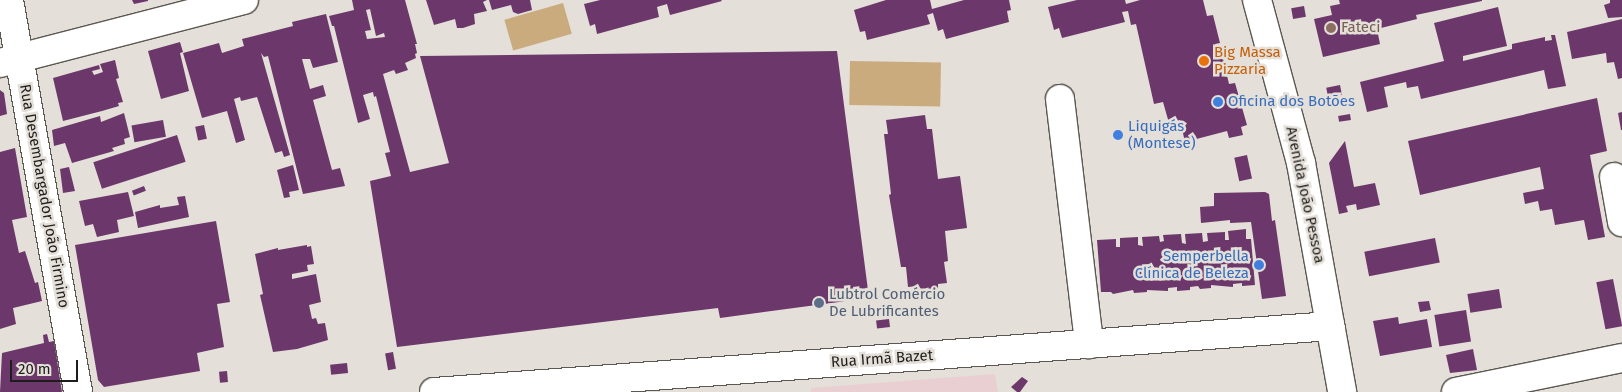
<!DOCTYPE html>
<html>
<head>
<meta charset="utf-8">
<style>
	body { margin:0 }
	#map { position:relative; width:1622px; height:392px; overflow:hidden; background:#e4dfd8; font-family:"Fira Sans",sans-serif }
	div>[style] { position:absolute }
	.medical>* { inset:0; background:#e9cfd1 }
	.green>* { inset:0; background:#caab7e; transform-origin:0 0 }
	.building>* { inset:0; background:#6c376a; transform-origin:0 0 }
	.roads { filter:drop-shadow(1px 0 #5b5751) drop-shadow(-1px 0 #5b5751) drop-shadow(0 1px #5b5751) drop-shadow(0 -1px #5b5751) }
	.minor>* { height:28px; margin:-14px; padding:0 14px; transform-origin:14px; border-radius:14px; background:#fff }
	.major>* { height:28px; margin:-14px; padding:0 14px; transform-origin:14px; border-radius:14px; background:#fff }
	.dots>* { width:14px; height:14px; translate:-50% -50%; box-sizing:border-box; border:2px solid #e4dfd8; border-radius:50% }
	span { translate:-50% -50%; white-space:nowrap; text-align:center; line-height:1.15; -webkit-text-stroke:5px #e4dfd8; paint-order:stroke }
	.education-label { font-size:15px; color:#785e54 }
	.left { translate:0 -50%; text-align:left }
	.food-label { font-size:15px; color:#c56008 }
	.shop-label { font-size:15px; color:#366cbe }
	.right { translate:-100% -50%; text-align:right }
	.street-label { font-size:15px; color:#1f1d1b }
	.service-label { font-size:15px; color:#4e5e75 }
	.scale { position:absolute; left:10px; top:360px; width:68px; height:22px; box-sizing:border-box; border:2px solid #1f1d1b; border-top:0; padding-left:6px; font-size:15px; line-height:18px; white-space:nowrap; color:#1f1d1b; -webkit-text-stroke:4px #e4dfd8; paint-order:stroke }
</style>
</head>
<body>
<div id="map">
	<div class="medical">
		<div style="clip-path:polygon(995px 374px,998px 392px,811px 392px,811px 388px)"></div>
	</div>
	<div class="green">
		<div style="left:563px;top:3px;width:32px;height:61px;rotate:74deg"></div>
		<div style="left:850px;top:61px;width:91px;height:44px;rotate:1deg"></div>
	</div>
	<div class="building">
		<div style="clip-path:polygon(132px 0,148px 0,148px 1px,134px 4px)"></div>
		<div style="clip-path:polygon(evenodd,352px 0,405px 0,417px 44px,415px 44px,417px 53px,415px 54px,416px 58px,405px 63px,408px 70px,396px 74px,394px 70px,383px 74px,410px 172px,449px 163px,420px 56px,837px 51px,869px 298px,720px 318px,718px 308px,397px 347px,370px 181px,391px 176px,385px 153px,390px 152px,376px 96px,374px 97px,373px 92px,363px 95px,370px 119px,358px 123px,334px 26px,332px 26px,329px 16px,354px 10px,352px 0,370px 9px,376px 36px,384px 33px,385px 37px,367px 39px,365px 31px,371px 30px,366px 10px,370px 9px)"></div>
		<div style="clip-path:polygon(426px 0,487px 0,483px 2px,487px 11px,474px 14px,475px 24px,463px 28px,457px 28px,455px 19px,434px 25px)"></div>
		<div style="clip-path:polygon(489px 0,530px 0,532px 10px,518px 14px,513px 12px,511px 5px,492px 10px)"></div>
		<div style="clip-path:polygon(600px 0,721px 0,722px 1px,670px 15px,667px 4px,657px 7px,659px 17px,597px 34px,595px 24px,590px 26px,584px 4px)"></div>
		<div style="clip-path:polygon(886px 0,930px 0,932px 9px,964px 0,1009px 0,1011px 10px,1007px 11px,1009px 22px,946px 39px,943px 29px,938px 31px,933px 13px,927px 15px,930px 24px,867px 40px,865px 31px,860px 32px,854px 10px)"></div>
		<div style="clip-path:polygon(1077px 0,1125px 0,1126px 4px,1140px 0,1203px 0,1207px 16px,1213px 15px,1220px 43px,1215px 44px,1217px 55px,1222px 54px,1229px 84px,1235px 83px,1247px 125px,1241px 127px,1243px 135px,1229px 138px,1227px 131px,1185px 142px,1180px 120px,1169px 123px,1163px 102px,1154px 104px,1136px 24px,1131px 25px,1128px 11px,1122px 12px,1125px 22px,1062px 38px,1059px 28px,1054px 30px,1048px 7px)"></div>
		<div style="clip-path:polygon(1339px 0,1482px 0,1482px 1px,1416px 15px,1417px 19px,1377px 29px,1380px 44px,1323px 57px,1314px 19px,1332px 15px,1330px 6px,1340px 4px)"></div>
		<div style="clip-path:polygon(1610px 0,1622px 0,1622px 17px,1608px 18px,1604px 5px,1610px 3px)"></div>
		<div style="left:1304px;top:6px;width:11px;height:13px;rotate:80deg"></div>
		<div style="clip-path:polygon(1498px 7px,1507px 46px,1463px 56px,1463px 61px,1512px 49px,1512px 44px,1545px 37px,1545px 41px,1552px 40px,1551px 35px,1555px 35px,1566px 86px,1548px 89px,1544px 70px,1421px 99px,1418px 86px,1407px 88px,1406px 82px,1384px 87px,1388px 107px,1367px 112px,1360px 82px,1444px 61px,1434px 23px)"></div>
		<div style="clip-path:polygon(326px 14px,338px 62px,313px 68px,310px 59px,302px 59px,310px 89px,323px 85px,326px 96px,313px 100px,332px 170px,340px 168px,345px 186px,303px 194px,268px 56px,264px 57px,261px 53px,290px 155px,284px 157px,282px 151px,275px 153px,257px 97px,241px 101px,240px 97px,234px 99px,245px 140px,236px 143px,227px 111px,202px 118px,183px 53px,219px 43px,222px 53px,244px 46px,242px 39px,293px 26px,292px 22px)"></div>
		<div style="clip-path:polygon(1622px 19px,1622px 78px,1618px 79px,1614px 62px,1607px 63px,1606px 53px,1572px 59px,1567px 32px)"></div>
		<div style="clip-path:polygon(180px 42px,183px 52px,180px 53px,189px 91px,161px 99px,148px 51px)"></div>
		<div style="clip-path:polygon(115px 60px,119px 78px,116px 79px,123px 102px,118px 103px,119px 106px,102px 111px,63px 121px,53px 78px,99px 65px,100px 69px,92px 71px,94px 75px,103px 72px,100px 64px)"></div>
		<div style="left:1340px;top:85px;width:10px;height:14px;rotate:79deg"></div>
		<div style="clip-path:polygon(0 90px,4px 93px,7px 114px,0 116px)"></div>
		<div style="clip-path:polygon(1597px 98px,1607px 151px,1590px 155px,1605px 237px,1588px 240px,1584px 220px,1555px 225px,1552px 209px,1540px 211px,1538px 201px,1525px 204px,1523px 193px,1544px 189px,1540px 167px,1420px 195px,1408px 141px)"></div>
		<div style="clip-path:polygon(1622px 112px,1622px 130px,1621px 130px,1618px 113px)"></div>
		<div style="clip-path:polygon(124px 113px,130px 137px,124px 139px,125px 144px,112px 148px,114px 151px,72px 163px,65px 143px,54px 146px,52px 130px,100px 116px,101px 122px)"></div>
		<div style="left:1350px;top:114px;width:6px;height:12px;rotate:81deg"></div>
		<div style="clip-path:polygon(925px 115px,927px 129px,932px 129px,938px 179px,960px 176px,967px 228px,945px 231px,948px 261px,944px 262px,947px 283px,938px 284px,938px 288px,919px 291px,918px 286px,908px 287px,906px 267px,901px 267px,889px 195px,891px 194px,884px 134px,888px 134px,886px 120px)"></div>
		<div style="left:163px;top:120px;width:17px;height:32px;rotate:80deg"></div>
		<div style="left:204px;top:125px;width:14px;height:9px;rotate:78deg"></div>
		<div style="left:177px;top:135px;width:28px;height:88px;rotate:72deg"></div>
		<div style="clip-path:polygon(1345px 141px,1354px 187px,1375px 183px,1380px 205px,1357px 210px,1356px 204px,1346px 206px,1348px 212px,1339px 214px,1329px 163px)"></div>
		<div style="clip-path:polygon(15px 148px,27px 217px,12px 220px,19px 253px,25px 251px,35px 283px,38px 282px,42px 301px,13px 308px,16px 324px,0 329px,0 152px)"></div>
		<div style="left:1247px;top:155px;width:24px;height:13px;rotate:78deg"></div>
		<div style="clip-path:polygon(293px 165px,299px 190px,289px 192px,290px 197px,284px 198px,277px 170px)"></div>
		<div style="clip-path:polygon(69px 167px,75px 191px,63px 193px,60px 169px)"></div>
		<div style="left:144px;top:186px;width:5px;height:13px;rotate:68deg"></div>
		<div style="clip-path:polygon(128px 192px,134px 216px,117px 220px,119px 232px,97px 237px,93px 224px,85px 226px,79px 201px)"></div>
		<div style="clip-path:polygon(1265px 192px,1269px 194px,1272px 221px,1275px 220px,1286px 296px,1262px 299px,1251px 222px,1230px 223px,1230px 220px,1201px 223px,1200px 207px,1214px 206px,1214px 193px)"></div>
		<div style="clip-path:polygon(185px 196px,189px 217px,138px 228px,135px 212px,160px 205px,160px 208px,179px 205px,177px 197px)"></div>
		<div style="clip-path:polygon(216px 221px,230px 302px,217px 304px,224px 347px,197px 353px,200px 371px,104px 387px,98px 380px,75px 245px)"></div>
		<div style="clip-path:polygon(1246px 229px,1246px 239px,1251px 239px,1255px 285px,1242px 286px,1242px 283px,1233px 284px,1233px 287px,1211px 285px,1211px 288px,1200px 289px,1198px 286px,1190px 287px,1190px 290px,1177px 291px,1177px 287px,1168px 288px,1168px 291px,1147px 290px,1147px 292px,1134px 293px,1133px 290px,1113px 294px,1111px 292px,1101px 292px,1097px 240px,1116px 239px,1116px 247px,1120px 247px,1120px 238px,1138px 237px,1138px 245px,1143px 246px,1142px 237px,1159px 236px,1160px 242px,1164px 241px,1163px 235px,1181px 234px,1182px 243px,1186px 244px,1185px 234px,1202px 233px,1203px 242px,1208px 241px,1207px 233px,1225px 232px,1225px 240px,1229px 240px,1228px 231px)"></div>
		<div style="left:1435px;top:238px;width:25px;height:72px;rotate:79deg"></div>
		<div style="clip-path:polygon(307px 245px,307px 247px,311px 246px,314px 264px,307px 265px,308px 271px,292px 274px,292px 279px,316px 274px,321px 302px,309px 305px,312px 319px,316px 318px,318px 324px,325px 323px,328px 340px,297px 349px,273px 352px,260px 295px,263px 294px,255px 254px,278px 248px,278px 250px)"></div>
		<div style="left:1613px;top:279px;width:48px;height:17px;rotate:79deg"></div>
		<div style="left:1499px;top:289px;width:19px;height:32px;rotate:81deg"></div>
		<div style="clip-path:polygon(1429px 301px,1431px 310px,1420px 312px,1418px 302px)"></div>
		<div style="left:1466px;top:310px;width:32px;height:32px;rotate:81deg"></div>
		<div style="clip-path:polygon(1398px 317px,1399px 324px,1427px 319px,1432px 347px,1380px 356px,1373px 321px)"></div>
		<div style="left:889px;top:319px;width:8px;height:13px;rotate:83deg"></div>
		<div style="clip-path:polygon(47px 334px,49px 342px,54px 341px,62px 392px,0 392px,2px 353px,44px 343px,43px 335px)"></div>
		<div style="clip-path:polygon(1473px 349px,1477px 370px,1450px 373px,1446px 355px)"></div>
		<div style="left:393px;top:352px;width:17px;height:8px;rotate:80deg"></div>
		<div style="left:347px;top:363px;width:10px;height:17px;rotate:84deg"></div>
		<div style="left:227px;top:371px;width:11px;height:8px;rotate:85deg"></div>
		<div style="clip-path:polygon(1022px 377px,1028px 381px,1020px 392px,1017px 392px,1011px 387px)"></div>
	</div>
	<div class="roads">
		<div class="minor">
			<div style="left:9px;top:0;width:398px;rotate:80deg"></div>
			<div style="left:0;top:63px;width:252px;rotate:-14.5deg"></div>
			<div style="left:1060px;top:99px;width:247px;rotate:83.2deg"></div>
			<div style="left:1614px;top:177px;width:46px;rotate:79.9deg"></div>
			<div style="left:434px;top:392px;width:899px;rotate:-4.21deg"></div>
			<div style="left:1456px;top:392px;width:169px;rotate:-11.6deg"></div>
		</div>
		<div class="major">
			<div style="left:1257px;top:0;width:169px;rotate:74.9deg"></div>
			<div style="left:1301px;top:163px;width:233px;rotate:79.8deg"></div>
		</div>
	</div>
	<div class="dots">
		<div style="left:1331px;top:28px;background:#8d6e63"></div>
		<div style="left:1204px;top:61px;background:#e8710a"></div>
		<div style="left:1218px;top:102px;background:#3f7fe0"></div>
		<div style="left:1118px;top:135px;background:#3f7fe0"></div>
		<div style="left:1259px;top:265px;background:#3f7fe0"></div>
		<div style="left:819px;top:303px;background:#5c6f8a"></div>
	</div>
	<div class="education-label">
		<span class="left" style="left:1341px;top:28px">Fateci</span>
	</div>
	<div class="food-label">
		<span class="left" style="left:1214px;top:61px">Big Massa<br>Pizzaria</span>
	</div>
	<div class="shop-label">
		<span class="left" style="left:1228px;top:102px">Oficina dos Botões</span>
		<span class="left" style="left:1128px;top:135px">Liquigás<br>(Montese)</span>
		<span class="right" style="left:1249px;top:265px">Semperbella<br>Clínica de Beleza</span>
	</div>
	<div class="street-label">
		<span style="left:1305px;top:195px;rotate:78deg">Avenida João Pessoa</span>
		<span style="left:44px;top:196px;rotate:80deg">Rua Desembargador João Firmino</span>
		<span style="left:882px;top:359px;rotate:-4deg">Rua Irmã Bazet</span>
	</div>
	<div class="service-label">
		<span class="left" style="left:829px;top:303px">Lubtrol Comércio<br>De Lubrificantes</span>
	</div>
	<div class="scale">20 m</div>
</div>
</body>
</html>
